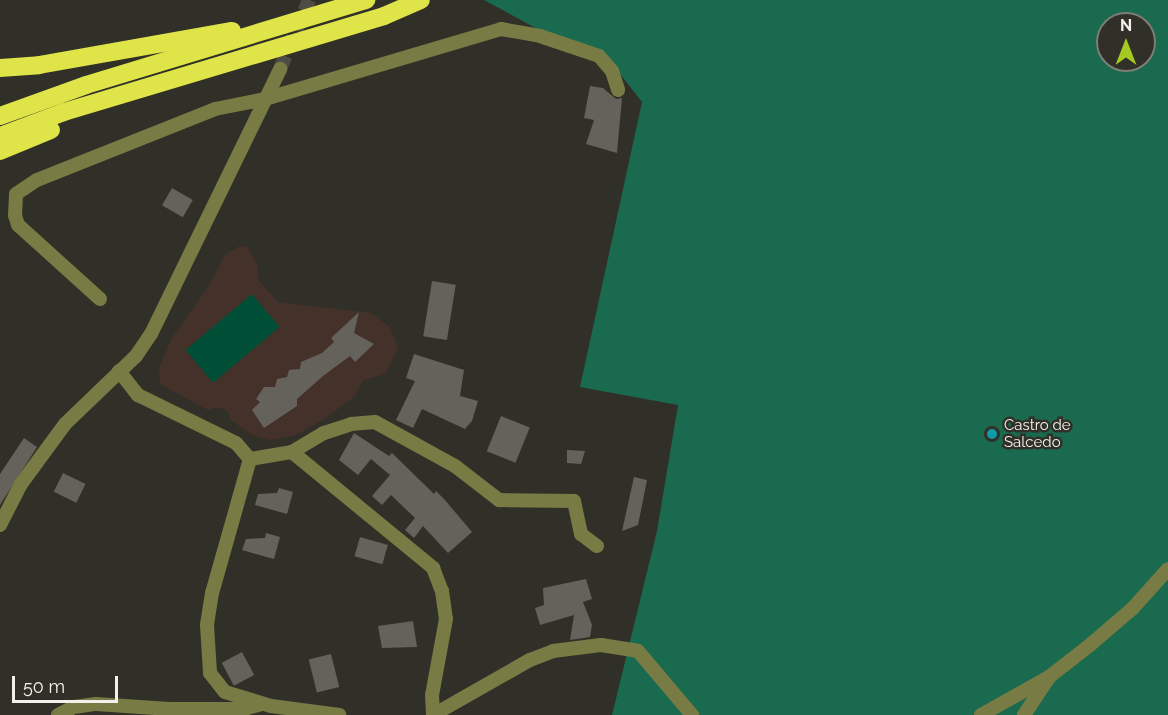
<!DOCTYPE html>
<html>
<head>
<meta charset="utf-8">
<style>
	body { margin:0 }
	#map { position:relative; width:1168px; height:715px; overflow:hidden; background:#313028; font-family:Raleway,sans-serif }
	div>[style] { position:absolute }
	.education>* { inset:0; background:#44322a }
	.green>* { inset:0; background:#004e36; transform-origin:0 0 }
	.forest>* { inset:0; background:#196a4e }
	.building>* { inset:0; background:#64625a; transform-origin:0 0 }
	.minor-tunnel>* { height:14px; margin-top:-7px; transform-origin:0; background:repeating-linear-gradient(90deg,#4e4d45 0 14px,transparent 0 21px) }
	.minor>* { height:14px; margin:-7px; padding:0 7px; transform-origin:7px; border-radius:7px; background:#787b44 }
	.highway>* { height:18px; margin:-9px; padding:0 9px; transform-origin:9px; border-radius:9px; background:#dfe448 }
	.dots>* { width:16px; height:16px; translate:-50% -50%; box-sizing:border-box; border:3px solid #313028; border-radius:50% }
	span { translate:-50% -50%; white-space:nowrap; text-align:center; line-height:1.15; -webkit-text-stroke:5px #313028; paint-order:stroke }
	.poi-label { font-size:15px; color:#f2f1ec }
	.left { translate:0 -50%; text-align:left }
	.north { position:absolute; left:1096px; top:12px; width:60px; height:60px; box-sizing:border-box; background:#313028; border:2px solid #7e7d76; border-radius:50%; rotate:0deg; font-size:16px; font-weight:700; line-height:24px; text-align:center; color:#f2f1ec }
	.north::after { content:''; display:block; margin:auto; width:21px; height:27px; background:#a6c822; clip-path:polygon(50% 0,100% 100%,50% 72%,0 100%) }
	.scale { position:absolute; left:12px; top:676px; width:106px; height:27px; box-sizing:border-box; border:3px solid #f2f1ec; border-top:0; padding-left:8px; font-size:18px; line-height:21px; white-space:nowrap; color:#f2f1ec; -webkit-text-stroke:4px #313028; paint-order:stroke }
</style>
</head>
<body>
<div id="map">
	<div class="education">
		<div style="clip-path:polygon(240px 246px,247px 247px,257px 264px,259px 281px,278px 302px,371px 313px,390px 327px,398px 349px,385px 374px,363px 380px,355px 396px,326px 418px,294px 436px,270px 440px,252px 435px,231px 420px,228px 411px,217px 407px,208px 410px,160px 384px,159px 368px,172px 338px,209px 286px,225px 255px)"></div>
	</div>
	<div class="green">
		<div style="left:252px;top:294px;width:43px;height:87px;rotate:50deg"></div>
	</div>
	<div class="forest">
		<div style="clip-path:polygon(evenodd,484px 0,1168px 0,1168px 715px,612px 715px,657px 531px,678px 405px,580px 387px,642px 102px,602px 51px,543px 32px,484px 0,1108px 24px,1144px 24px,1144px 60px,1108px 60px,1108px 24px)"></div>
	</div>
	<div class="building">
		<div style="clip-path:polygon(590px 86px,603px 88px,616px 99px,622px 98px,617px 153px,586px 144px,594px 120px,584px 118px)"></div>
		<div style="left:172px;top:188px;width:24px;height:20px;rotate:30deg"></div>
		<div style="left:432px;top:281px;width:24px;height:56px;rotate:9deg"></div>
		<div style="clip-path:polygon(359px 312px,354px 333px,374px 344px,355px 362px,350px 356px,323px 376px,297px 399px,297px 406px,264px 428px,252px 410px,260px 402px,256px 399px,264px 387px,275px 387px,277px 379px,287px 377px,289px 370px,300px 369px,301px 362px,322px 353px,334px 342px,331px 338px)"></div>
		<div style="clip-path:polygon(414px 354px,464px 370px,460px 396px,478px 401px,472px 421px,465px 429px,422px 409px,413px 428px,396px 420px,415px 381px,406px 378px)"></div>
		<div style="left:501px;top:416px;width:31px;height:38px;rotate:22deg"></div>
		<div style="clip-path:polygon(354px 433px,389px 456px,392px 453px,434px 494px,436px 491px,444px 499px,472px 532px,448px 553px,423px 526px,414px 538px,405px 530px,415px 518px,391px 495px,382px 505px,372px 496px,390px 475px,371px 459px,358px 475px,339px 460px)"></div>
		<div style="clip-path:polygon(24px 438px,37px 447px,0 505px,0 474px)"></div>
		<div style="clip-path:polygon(567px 450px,585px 451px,581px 464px,567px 463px)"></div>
		<div style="left:63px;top:473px;width:25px;height:21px;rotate:26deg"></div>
		<div style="clip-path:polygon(634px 477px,647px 480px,638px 525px,622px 531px)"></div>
		<div style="clip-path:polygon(279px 488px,293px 492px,287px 514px,255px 505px,258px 494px,277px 493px)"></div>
		<div style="clip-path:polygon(266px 533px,280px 537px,274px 559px,242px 550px,246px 539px,265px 538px)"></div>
		<div style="left:360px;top:537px;width:29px;height:20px;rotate:16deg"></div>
		<div style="clip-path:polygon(586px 579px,592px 599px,583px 602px,592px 625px,590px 637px,570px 640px,574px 615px,540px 625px,535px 608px,544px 605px,543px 588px)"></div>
		<div style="clip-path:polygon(413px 621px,417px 647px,382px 648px,378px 626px)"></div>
		<div style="left:242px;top:652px;width:26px;height:23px;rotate:62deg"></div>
		<div style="left:331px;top:654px;width:34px;height:23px;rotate:76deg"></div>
	</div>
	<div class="minor-tunnel">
		<div style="left:280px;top:69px;width:75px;rotate:-67.2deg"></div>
	</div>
	<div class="minor">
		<div style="left:100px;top:299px;width:110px;rotate:-137.9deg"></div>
		<div style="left:18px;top:225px;width:10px;rotate:-107deg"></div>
		<div style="left:15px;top:215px;width:21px;rotate:-87deg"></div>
		<div style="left:16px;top:194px;width:25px;rotate:-34deg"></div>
		<div style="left:37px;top:180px;width:192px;rotate:-21.7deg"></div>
		<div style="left:215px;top:109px;width:51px;rotate:-11.3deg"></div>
		<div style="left:265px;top:99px;width:246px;rotate:-16.5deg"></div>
		<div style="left:501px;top:29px;width:40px;rotate:10deg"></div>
		<div style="left:540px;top:36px;width:62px;rotate:18.7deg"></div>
		<div style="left:599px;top:56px;width:20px;rotate:49deg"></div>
		<div style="left:612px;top:71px;width:20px;rotate:72deg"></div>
		<div style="left:119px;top:371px;width:31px;rotate:52deg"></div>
		<div style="left:138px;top:395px;width:109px;rotate:26.1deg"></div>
		<div style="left:236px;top:443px;width:21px;rotate:49deg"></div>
		<div style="left:250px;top:459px;width:139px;rotate:105.8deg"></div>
		<div style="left:212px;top:593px;width:32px;rotate:99deg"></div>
		<div style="left:207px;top:625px;width:48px;rotate:86.4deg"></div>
		<div style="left:210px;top:673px;width:24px;rotate:52deg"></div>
		<div style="left:225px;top:692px;width:48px;rotate:16.9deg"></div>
		<div style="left:271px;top:706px;width:69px;rotate:7.5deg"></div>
		<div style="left:292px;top:452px;width:183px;rotate:39.4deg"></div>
		<div style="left:433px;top:568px;width:25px;rotate:69deg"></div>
		<div style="left:442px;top:591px;width:28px;rotate:82deg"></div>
		<div style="left:446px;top:619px;width:77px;rotate:100.4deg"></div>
		<div style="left:432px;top:695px;width:20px;rotate:87deg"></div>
		<div style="left:250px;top:459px;width:43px;rotate:-9.5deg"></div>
		<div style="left:292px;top:452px;width:37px;rotate:-31deg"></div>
		<div style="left:324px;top:433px;width:28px;rotate:-18deg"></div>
		<div style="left:351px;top:424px;width:24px;rotate:-5deg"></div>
		<div style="left:375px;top:422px;width:91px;rotate:28.8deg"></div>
		<div style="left:455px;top:466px;width:56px;rotate:37.7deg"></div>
		<div style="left:499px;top:500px;width:75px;rotate:0.8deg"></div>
		<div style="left:574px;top:501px;width:34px;rotate:78deg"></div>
		<div style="left:581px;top:534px;width:20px;rotate:37deg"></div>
		<div style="left:0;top:525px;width:46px;rotate:-62.9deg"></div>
		<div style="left:21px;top:484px;width:74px;rotate:-53.7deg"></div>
		<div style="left:65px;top:424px;width:98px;rotate:-43.8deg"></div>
		<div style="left:136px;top:356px;width:27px;rotate:-56deg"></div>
		<div style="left:151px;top:334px;width:295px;rotate:-64deg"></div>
		<div style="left:58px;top:715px;width:18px;rotate:-27deg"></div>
		<div style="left:74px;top:707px;width:22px;rotate:-8deg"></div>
		<div style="left:96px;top:704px;width:73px;rotate:3.9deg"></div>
		<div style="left:169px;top:709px;width:75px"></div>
		<div style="left:244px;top:709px;width:19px;rotate:-16deg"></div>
		<div style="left:433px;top:715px;width:112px;rotate:-29.6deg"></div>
		<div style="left:530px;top:660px;width:25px;rotate:-21deg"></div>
		<div style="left:553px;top:651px;width:48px;rotate:-7.1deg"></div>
		<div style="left:601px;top:645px;width:37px;rotate:9deg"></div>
		<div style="left:638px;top:651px;width:84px;rotate:49.8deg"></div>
		<div style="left:981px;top:715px;width:78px;rotate:-29.2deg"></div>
		<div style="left:1049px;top:677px;width:52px;rotate:-38deg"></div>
		<div style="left:1090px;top:645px;width:57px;rotate:-40.7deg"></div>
		<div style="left:1133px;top:608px;width:52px;rotate:-48.1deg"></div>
		<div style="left:1024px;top:715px;width:43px;rotate:-56.3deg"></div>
	</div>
	<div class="highway">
		<div style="left:0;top:68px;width:39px;rotate:-4deg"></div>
		<div style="left:39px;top:65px;width:196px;rotate:-10deg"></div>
		<div style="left:0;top:116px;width:91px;rotate:-19.8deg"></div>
		<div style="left:86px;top:85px;width:293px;rotate:-16.9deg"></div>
		<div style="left:0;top:136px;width:68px;rotate:-20.6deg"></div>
		<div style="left:64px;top:112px;width:334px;rotate:-16.7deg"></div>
		<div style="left:384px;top:16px;width:40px;rotate:-23.4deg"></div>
		<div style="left:0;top:151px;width:55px;rotate:-22.4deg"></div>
	</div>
	<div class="dots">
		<div style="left:992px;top:434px;background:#0f9aa8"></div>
	</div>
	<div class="poi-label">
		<span class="left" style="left:1004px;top:434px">Castro de<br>Salcedo</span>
	</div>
	<div class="north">N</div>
	<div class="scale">50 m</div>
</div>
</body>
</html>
